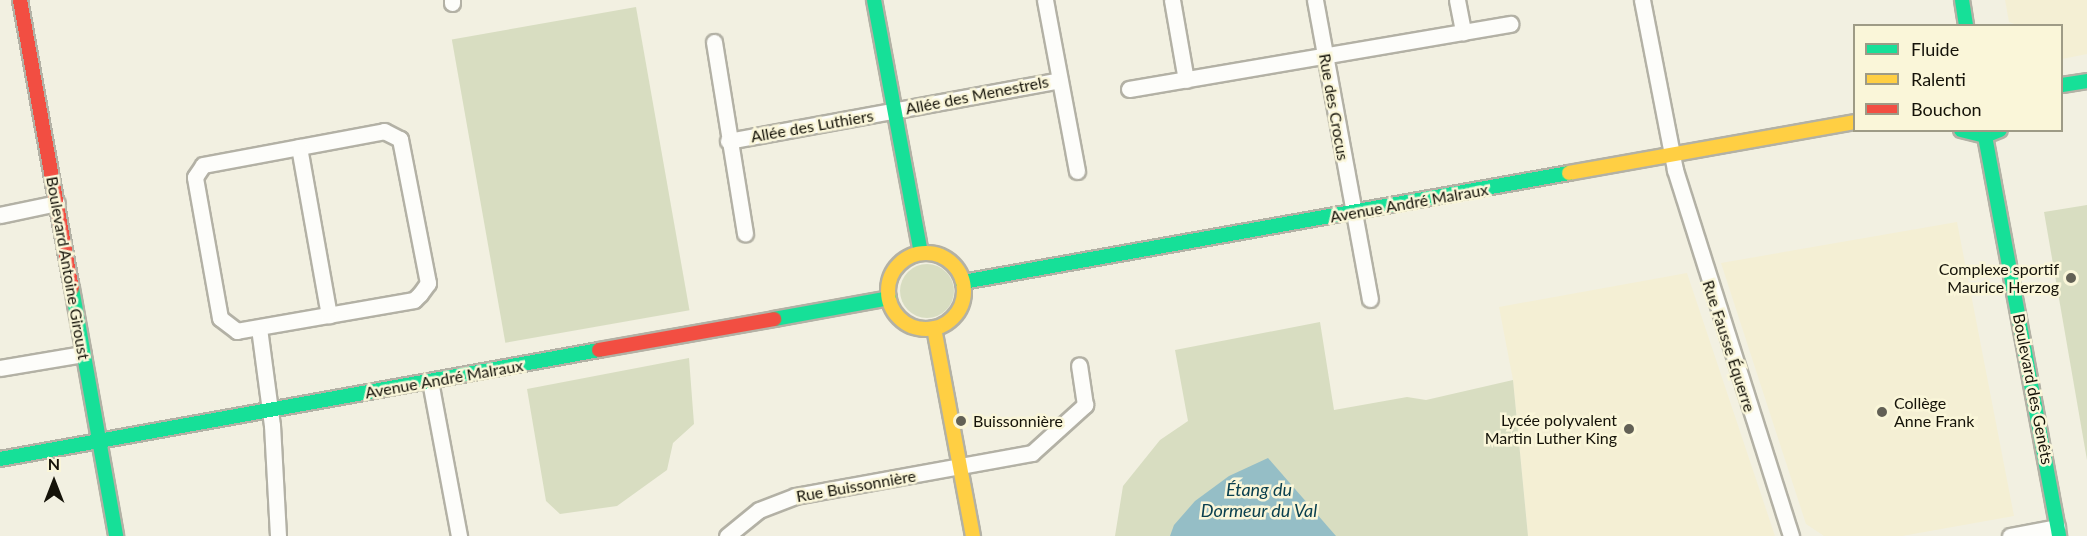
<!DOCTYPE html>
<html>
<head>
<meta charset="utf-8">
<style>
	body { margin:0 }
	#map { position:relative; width:2087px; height:536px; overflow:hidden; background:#f2f0e1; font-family:Lato,sans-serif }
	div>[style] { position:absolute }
	.built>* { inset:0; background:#f4efd4 }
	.green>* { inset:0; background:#d8ddc1; transform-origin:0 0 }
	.round { border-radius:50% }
	.water>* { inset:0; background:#95bec6 }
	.roads { filter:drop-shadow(2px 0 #b3b1a5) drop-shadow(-2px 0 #b3b1a5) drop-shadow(0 2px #b3b1a5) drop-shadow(0 -2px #b3b1a5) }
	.street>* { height:15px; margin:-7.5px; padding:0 7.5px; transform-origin:7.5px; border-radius:7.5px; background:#fdfdfa }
	.fast>* { height:14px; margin:-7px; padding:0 7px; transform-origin:7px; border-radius:7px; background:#16e098 }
	.slow>* { height:14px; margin:-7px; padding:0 7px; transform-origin:7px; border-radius:7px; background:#ffcf43 }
	.slow>.ring { margin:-7px; padding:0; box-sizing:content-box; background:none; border:14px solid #ffcf43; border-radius:50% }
	.jam>* { height:14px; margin:-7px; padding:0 7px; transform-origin:7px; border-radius:7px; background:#f24e42 }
	.dots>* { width:16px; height:16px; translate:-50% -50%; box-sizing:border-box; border:3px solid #faf6d9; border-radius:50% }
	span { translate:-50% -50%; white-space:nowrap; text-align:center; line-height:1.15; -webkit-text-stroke:5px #faf6d9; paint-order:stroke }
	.street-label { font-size:16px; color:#151309 }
	.poi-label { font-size:16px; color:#151309 }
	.right { translate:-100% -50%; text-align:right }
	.left { translate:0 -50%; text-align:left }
	.water-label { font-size:18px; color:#0a404f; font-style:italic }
	.legend { position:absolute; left:1853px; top:24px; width:210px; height:108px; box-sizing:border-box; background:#faf6d9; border:2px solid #9e9b86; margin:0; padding:8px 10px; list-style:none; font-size:18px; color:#151309 }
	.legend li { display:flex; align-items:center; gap:12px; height:30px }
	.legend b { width:30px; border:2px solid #9e9b86 }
	.north { position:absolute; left:24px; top:452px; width:60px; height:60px; -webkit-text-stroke:4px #faf6d9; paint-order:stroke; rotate:0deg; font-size:16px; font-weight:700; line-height:24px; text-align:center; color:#151309 }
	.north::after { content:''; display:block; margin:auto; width:21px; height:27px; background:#151309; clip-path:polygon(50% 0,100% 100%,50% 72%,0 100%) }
</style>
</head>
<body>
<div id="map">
	<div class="built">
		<div style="clip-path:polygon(2005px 0,2087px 0,2087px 54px,2062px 59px,2062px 26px,2017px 25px,2009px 22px)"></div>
		<div style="clip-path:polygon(1957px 222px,2014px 516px,1902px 536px,1824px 536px,1806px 524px,1721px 263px)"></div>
		<div style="clip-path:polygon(1687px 273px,1775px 536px,1528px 536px,1513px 380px,1499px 307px)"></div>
	</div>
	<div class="green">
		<div style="left:636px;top:7px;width:308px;height:187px;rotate:80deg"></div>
		<div style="clip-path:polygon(2087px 205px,2087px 460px,2044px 212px)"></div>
		<div class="round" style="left:900px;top:264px;width:54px;height:54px"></div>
		<div style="clip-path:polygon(1320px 322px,1334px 410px,1407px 397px,1426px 400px,1513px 380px,1528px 536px,1115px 536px,1123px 486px,1160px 440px,1188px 421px,1175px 350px)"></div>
		<div style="clip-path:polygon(689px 358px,694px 424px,673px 443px,667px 470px,617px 506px,560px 514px,546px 501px,527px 389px)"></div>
	</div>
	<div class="water">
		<div style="clip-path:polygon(1268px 458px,1336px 536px,1170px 536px,1174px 525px,1195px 501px,1229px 476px)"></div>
	</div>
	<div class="roads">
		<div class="street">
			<div style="left:452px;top:0;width:3px;rotate:90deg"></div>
			<div style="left:1045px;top:0;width:174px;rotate:79.4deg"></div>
			<div style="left:1172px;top:0;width:81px;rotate:80.1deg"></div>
			<div style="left:1315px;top:0;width:304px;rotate:79.6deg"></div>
			<div style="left:1457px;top:0;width:33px;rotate:79deg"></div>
			<div style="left:1642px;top:0;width:173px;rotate:79deg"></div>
			<div style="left:1675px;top:170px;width:384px;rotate:72.4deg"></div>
			<div style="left:714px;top:42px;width:194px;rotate:80.8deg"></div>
			<div style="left:1129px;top:89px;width:387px;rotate:-9.7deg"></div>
			<div style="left:384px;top:131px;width:18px;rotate:27deg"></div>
			<div style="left:400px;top:139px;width:147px;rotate:79deg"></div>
			<div style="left:428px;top:283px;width:14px;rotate:126deg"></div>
			<div style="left:420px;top:294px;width:8px;rotate:135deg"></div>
			<div style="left:414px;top:300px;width:180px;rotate:170.1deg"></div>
			<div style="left:237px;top:331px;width:21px;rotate:-143deg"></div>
			<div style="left:220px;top:318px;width:143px;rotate:-100.1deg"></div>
			<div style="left:195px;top:177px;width:14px;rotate:-56deg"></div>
			<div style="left:203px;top:165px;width:184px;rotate:-10.6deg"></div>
			<div style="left:728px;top:141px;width:337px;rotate:-10.4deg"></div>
			<div style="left:299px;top:147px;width:171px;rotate:79.9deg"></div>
			<div style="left:0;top:215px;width:58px;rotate:-11.9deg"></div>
			<div style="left:259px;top:328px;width:98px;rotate:82.4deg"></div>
			<div style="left:272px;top:425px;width:111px;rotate:86.9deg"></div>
			<div style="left:0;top:368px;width:84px;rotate:-9.6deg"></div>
			<div style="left:430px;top:381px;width:158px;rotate:79.4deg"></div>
			<div style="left:727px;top:536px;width:41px;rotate:-39.1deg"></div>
			<div style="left:759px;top:510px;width:39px;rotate:-21deg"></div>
			<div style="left:795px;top:496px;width:241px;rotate:-10.3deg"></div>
			<div style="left:1032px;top:453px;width:72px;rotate:-42.2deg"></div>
			<div style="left:1085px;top:405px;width:40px;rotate:-98.5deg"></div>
			<div style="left:2010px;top:536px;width:48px;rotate:-10.8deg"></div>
		</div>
		<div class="fast">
			<div style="left:874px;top:0;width:257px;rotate:79.5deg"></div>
			<div style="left:1962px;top:0;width:26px;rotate:81deg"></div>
			<div style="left:2062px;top:85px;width:25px;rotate:-9deg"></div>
			<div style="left:1961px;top:130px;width:25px;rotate:14deg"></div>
			<div style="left:1985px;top:136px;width:16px;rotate:-22deg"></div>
			<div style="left:1985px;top:136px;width:407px;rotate:79.5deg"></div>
			<div style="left:963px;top:282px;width:616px;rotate:-10.2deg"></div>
			<div style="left:72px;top:288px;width:252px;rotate:79.9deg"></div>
			<div style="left:774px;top:319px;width:117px;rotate:-10.3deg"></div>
			<div style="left:0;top:459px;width:609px;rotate:-10.31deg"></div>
		</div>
		<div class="slow">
			<div style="left:1569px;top:173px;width:290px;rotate:-10.1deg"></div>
			<div class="ring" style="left:888px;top:253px;width:62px;height:62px"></div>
			<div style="left:934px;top:328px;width:212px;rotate:79.4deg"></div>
		</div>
		<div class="jam">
			<div style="left:20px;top:0;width:293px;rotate:79.8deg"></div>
			<div style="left:599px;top:350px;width:178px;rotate:-10deg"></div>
		</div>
	</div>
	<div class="dots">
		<div style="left:2071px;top:278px;background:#626055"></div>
		<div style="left:1882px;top:412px;background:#626055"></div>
		<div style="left:961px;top:421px;background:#626055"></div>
		<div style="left:1629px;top:429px;background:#626055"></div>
	</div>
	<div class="street-label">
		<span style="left:977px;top:95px;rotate:-11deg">Allée des Menestrels</span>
		<span style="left:1334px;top:107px;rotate:80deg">Rue des Crocus</span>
		<span style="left:812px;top:126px;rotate:-10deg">Allée des Luthiers</span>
		<span style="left:1409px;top:203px;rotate:-10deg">Avenue André Malraux</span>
		<span style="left:68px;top:268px;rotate:80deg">Boulevard Antoine Giroust</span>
		<span style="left:1729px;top:346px;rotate:72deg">Rue Fausse Équerre</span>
		<span style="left:444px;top:379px;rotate:-10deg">Avenue André Malraux</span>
		<span style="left:2033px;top:389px;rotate:79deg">Boulevard des Genêts</span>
		<span style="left:856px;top:486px;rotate:-10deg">Rue Buissonnière</span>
	</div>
	<div class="poi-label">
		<span class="right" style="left:2059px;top:278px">Complexe sportif<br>Maurice Herzog</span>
		<span class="left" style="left:1894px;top:412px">Collège<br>Anne Frank</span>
		<span class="right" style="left:1617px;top:429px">Lycée polyvalent<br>Martin Luther King</span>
		<span class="left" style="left:973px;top:421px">Buissonnière</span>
	</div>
	<div class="water-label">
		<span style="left:1259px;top:500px">Étang du<br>Dormeur du Val</span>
	</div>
	<ul class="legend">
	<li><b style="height:8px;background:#16e098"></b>Fluide</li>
	<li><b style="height:8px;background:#ffcf43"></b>Ralenti</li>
	<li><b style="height:8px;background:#f24e42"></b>Bouchon</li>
	</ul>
	<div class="north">N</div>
</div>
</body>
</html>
